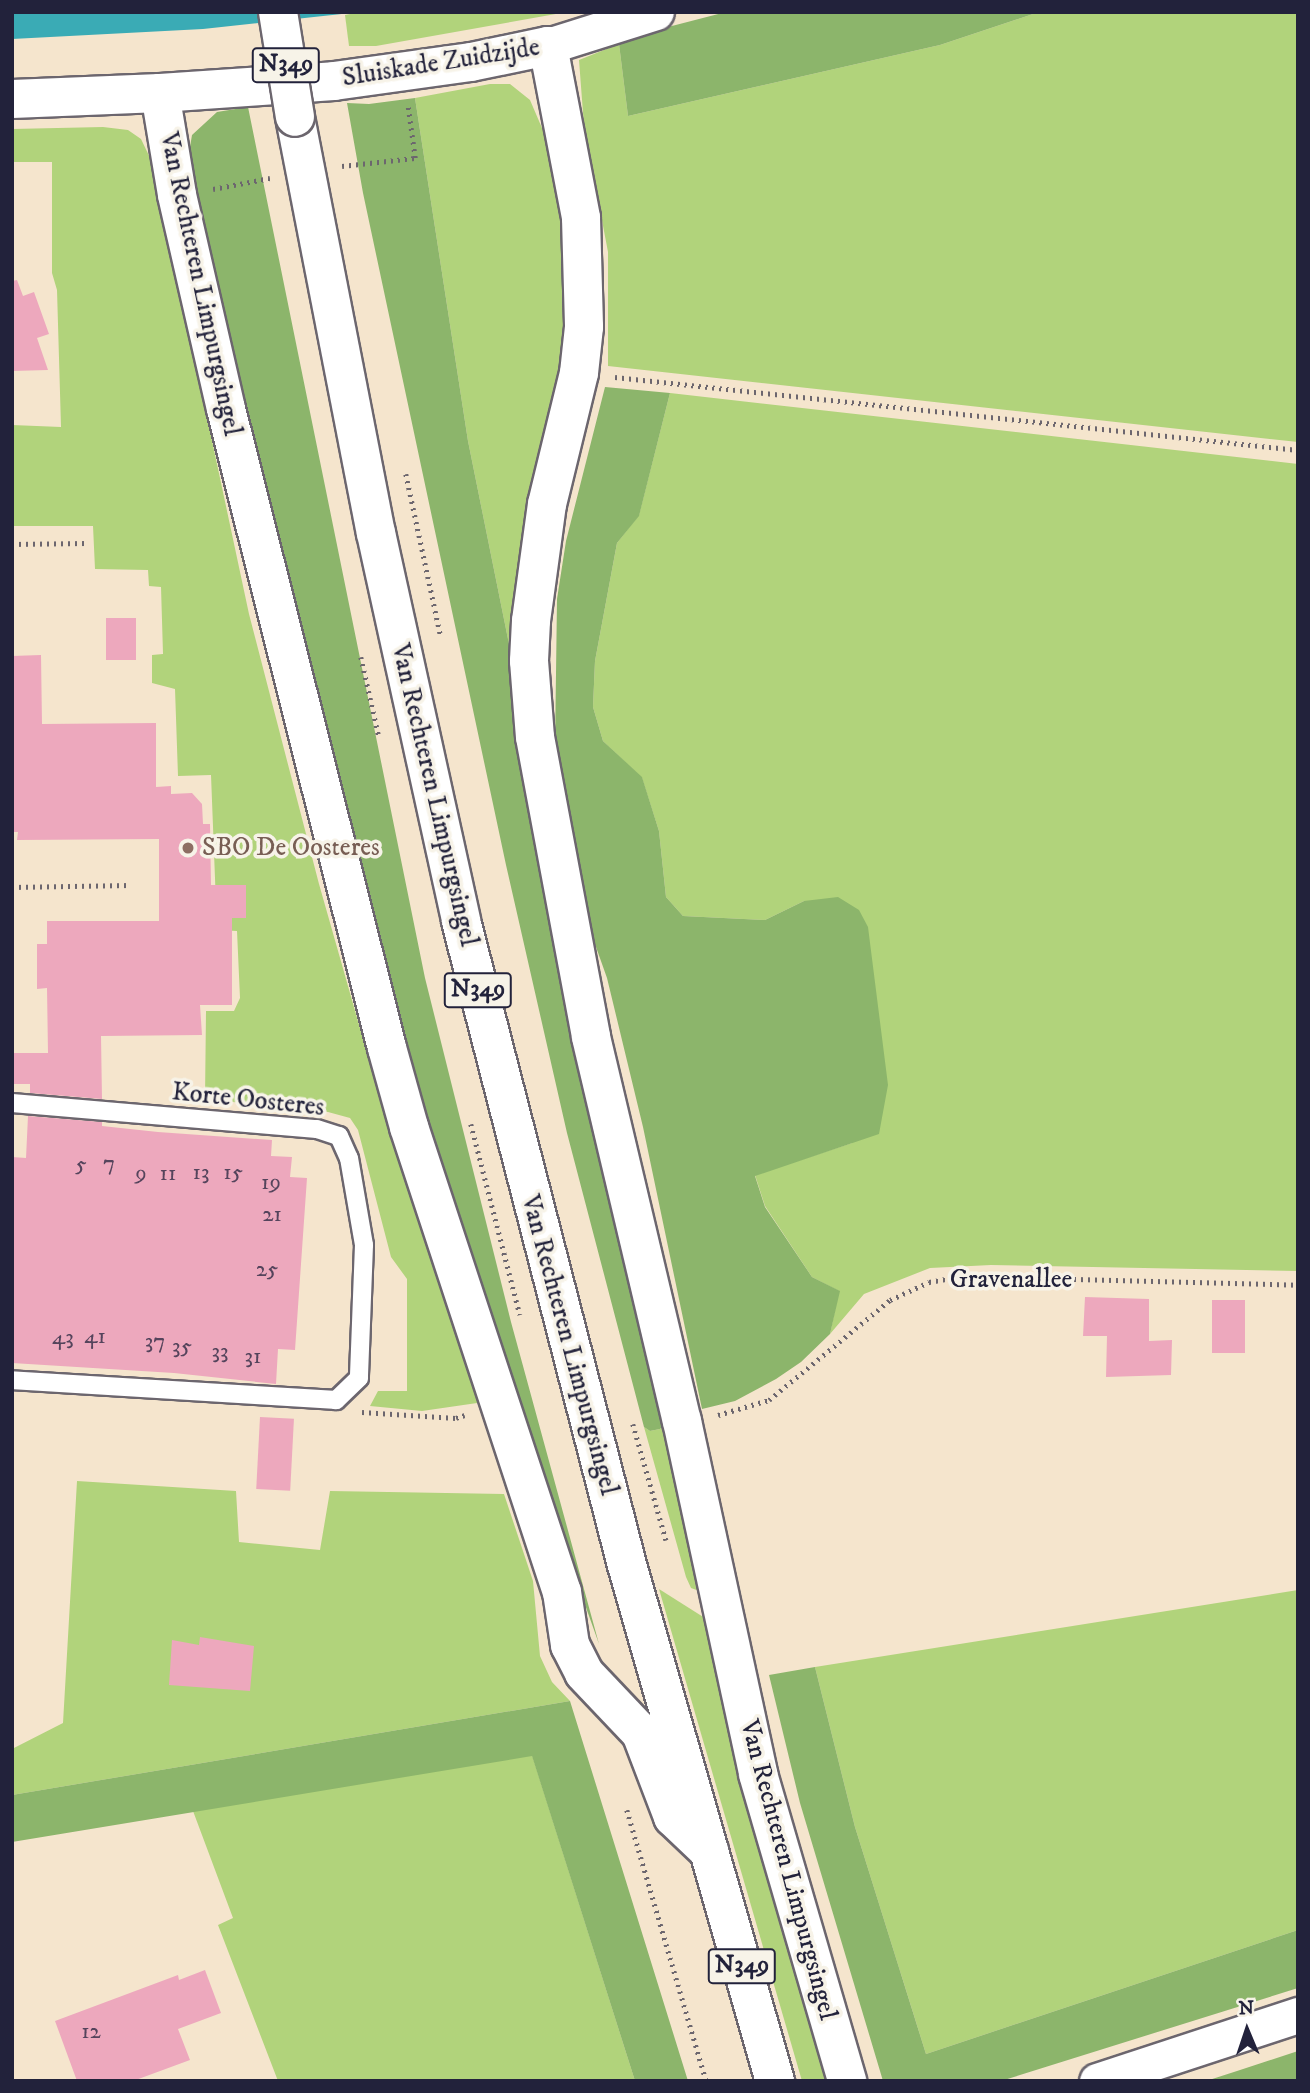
<!DOCTYPE html>
<html>
<head>
<meta charset="utf-8">
<style>
	body { margin:0 }
	#map { position:relative; width:1310px; height:2093px; overflow:hidden; background:#f5e5cd; font-family:"IM FELL DW Pica",serif }
	div>[style] { position:absolute }
	.green>* { inset:0; background:#b1d37b }
	.forest>* { inset:0; background:#8cb56b }
	.water>* { inset:0; background:#3aabb5 }
	.building>* { inset:0; background:#eda8bd; transform-origin:0 0 }
	.path>* { height:4.5px; margin-top:-2.25px; transform-origin:0; background:repeating-linear-gradient(90deg,#6c666e 0 2px,transparent 0 7px) }
	.roads { filter:drop-shadow(2px 0 #6c666e) drop-shadow(-2px 0 #6c666e) drop-shadow(0 2px #6c666e) drop-shadow(0 -2px #6c666e) }
	.lane>* { height:18px; margin:-9px; padding:0 9px; transform-origin:9px; border-radius:9px; background:#fff }
	.street>* { height:35px; margin:-17.5px; padding:0 17.5px; transform-origin:17.5px; border-radius:17.5px; background:#fff }
	.secondary>* { height:38px; margin:-19px; padding:0 19px; transform-origin:19px; border-radius:19px; background:#fff }
	.primary>* { height:38px; margin:-19px; padding:0 19px; transform-origin:19px; border-radius:19px; background:#fff }
	.bridges { filter:drop-shadow(2px 0 #6c666e) drop-shadow(-2px 0 #6c666e) drop-shadow(0 2px #6c666e) drop-shadow(0 -2px #6c666e) }
	.primary-bridge>* { height:38px; margin:-19px; padding:0 19px; transform-origin:19px; border-radius:19px; background:#fff }
	.dots>* { width:19px; height:19px; translate:-50% -50%; box-sizing:border-box; border:4px solid #f7f3e8; border-radius:50% }
	span { translate:-50% -50%; white-space:nowrap; text-align:center; line-height:1.15; -webkit-text-stroke:7px #f7f3e8; paint-order:stroke }
	.number-label { font-size:23px; color:#55445c }
	.number-label span { -webkit-text-stroke-width:0 }
	.shield-label span { padding:2px 5px; background:#f7f3e8; border:2px solid; border-radius:5px; -webkit-text-stroke-width:0 }
	.shield-label { font-size:24px; color:#22223b; font-weight:700 }
	.street-label { font-size:26px; color:#22223b }
	.education-label { font-size:26px; color:#785e54 }
	.left { translate:0 -50%; text-align:left }
	.frame { position:absolute; inset:0; border:14px solid #22223b; pointer-events:none }
	.north { position:absolute; left:1212px; top:1995px; width:70px; height:70px; -webkit-text-stroke:5px #f7f3e8; paint-order:stroke; rotate:358deg; font-size:19px; font-weight:700; line-height:28px; text-align:center; color:#22223b }
	.north::after { content:''; display:block; margin:auto; width:24px; height:32px; background:#22223b; clip-path:polygon(50% 0,100% 100%,50% 72%,0 100%) }
</style>
</head>
<body>
<div id="map">
	<div class="green">
		<div style="clip-path:polygon(360px 12px,567px 12px,376px 46px,349px 46px,345px 15px)"></div>
		<div style="clip-path:polygon(1039px 12px,1298px 12px,1298px 442px,608px 366px,608px 252px,584px 126px,579px 60px,619px 44px,628px 116px,940px 45px)"></div>
		<div style="clip-path:polygon(490px 84px,510px 84px,530px 100px,560px 170px,570px 334px,515px 591px,509px 644px,468px 441px,415px 98px)"></div>
		<div style="clip-path:polygon(103px 127px,128px 130px,141px 139px,153px 164px,249px 614px,319px 884px,373px 1074px,484px 1402px,422px 1411px,370px 1406px,378px 1391px,407px 1391px,407px 1279px,391px 1257px,358px 1130px,350px 1118px,328px 1112px,205px 1099px,206px 1011px,234px 1011px,240px 998px,237px 931px,217px 930px,211px 775px,178px 776px,175px 689px,152px 683px,152px 655px,163px 654px,161px 587px,149px 586px,148px 570px,95px 569px,93px 526px,12px 526px,12px 425px,61px 427px,57px 290px,52px 273px,52px 162px,12px 162px,12px 129px)"></div>
		<div style="clip-path:polygon(670px 393px,1298px 464px,1298px 1271px,991px 1265px,930px 1268px,864px 1294px,830px 1334px,839px 1291px,812px 1277px,765px 1206px,755px 1175px,852px 1143px,804px 901px,765px 920px,683px 916px,666px 897px,659px 831px,642px 778px,603px 741px,593px 707px,595px 661px,617px 543px,639px 515px)"></div>
		<div style="clip-path:polygon(665px 1424px,702px 1592px,691px 1588px,686px 1577px,644px 1427px,650px 1431px,660px 1429px)"></div>
		<div style="clip-path:polygon(77px 1481px,236px 1491px,239px 1542px,320px 1550px,330px 1491px,504px 1494px,533px 1581px,540px 1656px,552px 1682px,570px 1701px,12px 1795px,12px 1749px,63px 1723px)"></div>
		<div style="clip-path:polygon(659px 1589px,708px 1620px,835px 2081px,802px 2081px)"></div>
		<div style="clip-path:polygon(1298px 1590px,1298px 1930px,926px 2054px,855px 1827px,815px 1667px)"></div>
		<div style="clip-path:polygon(532px 1755px,635px 2081px,278px 2081px,218px 1925px,233px 1918px,193px 1811px)"></div>
	</div>
	<div class="forest">
		<div style="clip-path:polygon(726px 12px,1039px 12px,940px 45px,628px 116px,619px 44px,641px 34px)"></div>
		<div style="clip-path:polygon(415px 98px,468px 441px,509px 644px,522px 780px,665px 1424px,660px 1429px,650px 1431px,644px 1427px,567px 1133px,506px 865px,363px 193px,347px 103px,369px 104px)"></div>
		<div style="clip-path:polygon(248px 107px,425px 978px,511px 1322px,599px 1644px,498px 1360px,399px 1031px,211px 268px,188px 159px,192px 135px,217px 112px)"></div>
		<div style="clip-path:polygon(605px 387px,670px 393px,639px 516px,617px 543px,595px 661px,593px 707px,603px 741px,642px 777px,659px 831px,666px 897px,683px 916px,765px 920px,804px 901px,838px 897px,859px 910px,868px 927px,888px 1085px,879px 1134px,755px 1176px,765px 1207px,812px 1277px,840px 1291px,830px 1334px,801px 1362px,776px 1379px,735px 1401px,702px 1409px,643px 1127px,607px 978px,585px 916px,555px 747px,557px 599px,566px 541px)"></div>
		<div style="clip-path:polygon(815px 1667px,855px 1827px,926px 2054px,1298px 1930px,1298px 1988px,1001px 2081px,883px 2081px,800px 1803px,769px 1675px)"></div>
		<div style="clip-path:polygon(570px 1701px,688px 2081px,635px 2081px,532px 1756px,12px 1842px,12px 1795px)"></div>
		<div style="clip-path:polygon(1298px 2051px,1298px 2081px,1206px 2081px,1237px 2071px)"></div>
	</div>
	<div class="water">
		<div style="clip-path:polygon(12px 12px,360px 12px,203px 29px,12px 39px)"></div>
	</div>
	<div class="building">
		<div style="clip-path:polygon(17px 280px,23px 296px,34px 292px,49px 334px,37px 338px,48px 370px,12px 371px,12px 281px)"></div>
		<div style="left:136px;top:618px;width:42px;height:30px;rotate:90deg"></div>
		<div style="clip-path:polygon(41px 655px,42px 724px,156px 723px,156px 787px,171px 786px,171px 794px,192px 793px,202px 804px,203px 824px,210px 824px,211px 885px,246px 885px,246px 918px,232px 918px,232px 1005px,200px 1005px,202px 1035px,101px 1036px,102px 1099px,30px 1093px,30px 1084px,12px 1084px,12px 1053px,48px 1053px,47px 988px,37px 989px,37px 944px,47px 944px,47px 921px,159px 921px,159px 839px,17px 840px,18px 832px,12px 832px,12px 656px)"></div>
		<div style="clip-path:polygon(28px 1116px,102px 1122px,102px 1126px,158px 1132px,272px 1140px,271px 1156px,292px 1157px,290px 1177px,307px 1178px,295px 1350px,278px 1349px,276px 1384px,174px 1373px,12px 1363px,12px 1157px,26px 1158px)"></div>
		<div style="clip-path:polygon(1085px 1297px,1149px 1299px,1149px 1341px,1172px 1340px,1171px 1375px,1106px 1377px,1107px 1336px,1083px 1336px)"></div>
		<div style="left:1212px;top:1300px;width:33px;height:53px"></div>
		<div style="left:260px;top:1417px;width:34px;height:72px;rotate:3deg"></div>
		<div style="clip-path:polygon(200px 1637px,254px 1646px,250px 1691px,169px 1685px,172px 1640px,199px 1645px)"></div>
		<div style="clip-path:polygon(205px 1970px,221px 2013px,178px 2029px,190px 2060px,133px 2081px,77px 2081px,55px 2021px,178px 1975px,179px 1980px)"></div>
	</div>
	<div class="path">
		<div style="left:342px;top:166px;width:73px;rotate:-6.3deg"></div>
		<div style="left:415px;top:158px;width:51px;rotate:-97.8deg"></div>
		<div style="left:213px;top:189px;width:58px;rotate:-10.9deg"></div>
		<div style="left:615px;top:377px;width:687px;rotate:6.1deg"></div>
		<div style="left:406px;top:474px;width:167px;rotate:77.9deg"></div>
		<div style="left:12px;top:544px;width:75px;rotate:-0.8deg"></div>
		<div style="left:361px;top:657px;width:82px;rotate:77.3deg"></div>
		<div style="left:12px;top:887px;width:119px;rotate:-1deg"></div>
		<div style="left:471px;top:1124px;width:197px;rotate:75.6deg"></div>
		<div style="left:362px;top:1412px;width:94px;rotate:3.7deg"></div>
		<div style="left:456px;top:1418px;width:9px;rotate:-18deg"></div>
		<div style="left:718px;top:1415px;width:53px;rotate:-16.4deg"></div>
		<div style="left:769px;top:1400px;width:157px;rotate:-39.6deg"></div>
		<div style="left:890px;top:1300px;width:43px;rotate:-24.8deg"></div>
		<div style="left:929px;top:1282px;width:34px;rotate:-10deg"></div>
		<div style="left:962px;top:1276px;width:336px;rotate:1.5deg"></div>
		<div style="left:633px;top:1424px;width:121px;rotate:74.1deg"></div>
		<div style="left:627px;top:1810px;width:282px;rotate:73.7deg"></div>
	</div>
	<div class="roads">
		<div class="lane">
			<div style="left:12px;top:1103px;width:306px;rotate:4.9deg"></div>
			<div style="left:317px;top:1129px;width:23px;rotate:18deg"></div>
			<div style="left:339px;top:1136px;width:24px;rotate:66deg"></div>
			<div style="left:349px;top:1158px;width:88px;rotate:80.2deg"></div>
			<div style="left:364px;top:1245px;width:133px;rotate:92.2deg"></div>
			<div style="left:359px;top:1378px;width:32px;rotate:136deg"></div>
			<div style="left:336px;top:1400px;width:325px;rotate:-176.5deg"></div>
		</div>
		<div class="street">
			<div style="left:548px;top:46px;width:113px;rotate:-17.5deg"></div>
			<div style="left:1097px;top:2081px;width:212px;rotate:-18.2deg"></div>
		</div>
		<div class="secondary">
			<div style="left:160px;top:93px;width:103px;rotate:80.5deg"></div>
			<div style="left:177px;top:195px;width:220px;rotate:77.1deg"></div>
			<div style="left:226px;top:409px;width:659px;rotate:75.86deg"></div>
			<div style="left:387px;top:1048px;width:82px;rotate:74.4deg"></div>
			<div style="left:409px;top:1127px;width:490px;rotate:71.8deg"></div>
			<div style="left:562px;top:1592px;width:54px;rotate:81.4deg"></div>
			<div style="left:570px;top:1645px;width:31px;rotate:63deg"></div>
			<div style="left:584px;top:1673px;width:83px;rotate:46.5deg"></div>
			<div style="left:641px;top:1733px;width:90px;rotate:69.1deg"></div>
			<div style="left:673px;top:1817px;width:50px;rotate:43.4deg"></div>
			<div style="left:12px;top:99px;width:148px;rotate:-2.3deg"></div>
			<div style="left:160px;top:93px;width:174px;rotate:-3.9deg"></div>
			<div style="left:334px;top:81px;width:138px;rotate:-7.9deg"></div>
			<div style="left:471px;top:62px;width:79px;rotate:-11.7deg"></div>
			<div style="left:548px;top:46px;width:175px;rotate:79.1deg"></div>
			<div style="left:581px;top:218px;width:109px;rotate:88.4deg"></div>
			<div style="left:584px;top:327px;width:46px;rotate:96.2deg"></div>
			<div style="left:579px;top:373px;width:135px;rotate:103.7deg"></div>
			<div style="left:547px;top:504px;width:118px;rotate:97.8deg"></div>
			<div style="left:531px;top:621px;width:40px;rotate:92.9deg"></div>
			<div style="left:529px;top:661px;width:76px;rotate:85.5deg"></div>
			<div style="left:535px;top:737px;width:305px;rotate:79.4deg"></div>
			<div style="left:591px;top:1037px;width:395px;rotate:76.7deg"></div>
			<div style="left:682px;top:1421px;width:361px;rotate:77.8deg"></div>
			<div style="left:758px;top:1774px;width:320px;rotate:73.8deg"></div>
		</div>
		<div class="primary">
			<div style="left:295px;top:117px;width:424px;rotate:79deg"></div>
			<div style="left:376px;top:533px;width:397px;rotate:77.6deg"></div>
			<div style="left:461px;top:921px;width:665px;rotate:75.55deg"></div>
			<div style="left:627px;top:1565px;width:537px;rotate:74deg"></div>
		</div>
	</div>
	<div class="bridges">
		<div class="primary-bridge">
			<div style="left:278px;top:12px;width:106px;rotate:80.8deg"></div>
		</div>
	</div>
	<div class="dots">
		<div style="left:188px;top:848px;background:#8d6e63"></div>
	</div>
	<div class="number-label">
		<span style="left:109px;top:1164px">7</span>
		<span style="left:81px;top:1165px">5</span>
		<span style="left:201px;top:1173px">13</span>
		<span style="left:233px;top:1173px">15</span>
		<span style="left:141px;top:1174px">9</span>
		<span style="left:168px;top:1174px">11</span>
		<span style="left:271px;top:1183px">19</span>
		<span style="left:272px;top:1215px">21</span>
		<span style="left:267px;top:1270px">25</span>
		<span style="left:95px;top:1337px">41</span>
		<span style="left:63px;top:1338px">43</span>
		<span style="left:155px;top:1342px">37</span>
		<span style="left:182px;top:1347px">35</span>
		<span style="left:220px;top:1352px">33</span>
		<span style="left:253px;top:1357px">31</span>
		<span style="left:91px;top:2032px">12</span>
	</div>
	<div class="shield-label">
		<span style="left:286px;top:65px">N349</span>
		<span style="left:478px;top:990px">N349</span>
		<span style="left:742px;top:1966px">N349</span>
	</div>
	<div class="street-label">
		<span style="left:441px;top:63px;rotate:-9deg">Sluiskade Zuidzijde</span>
		<span style="left:200px;top:284px;rotate:78deg">Van Rechteren Limpurgsingel</span>
		<span style="left:434px;top:795px;rotate:77deg">Van Rechteren Limpurgsingel</span>
		<span style="left:248px;top:1100px;rotate:6deg">Korte Oosteres</span>
		<span style="left:1011px;top:1280px">Gravenallee</span>
		<span style="left:569px;top:1345px;rotate:75deg">Van Rechteren Limpurgsingel</span>
		<span style="left:788px;top:1870px;rotate:75deg">Van Rechteren Limpurgsingel</span>
	</div>
	<div class="education-label">
		<span class="left" style="left:202px;top:848px">SBO De Oosteres</span>
	</div>
	<div class="frame"></div>
	<div class="north">N</div>
</div>
</body>
</html>
